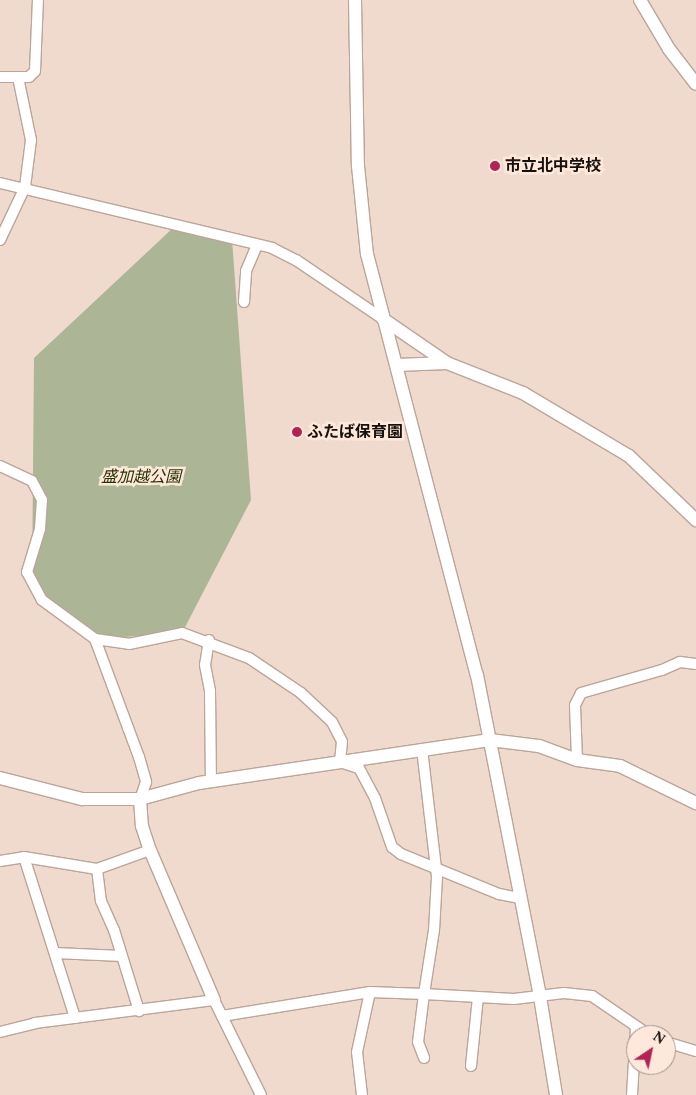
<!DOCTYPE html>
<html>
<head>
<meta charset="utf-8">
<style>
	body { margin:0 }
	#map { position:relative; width:696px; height:1095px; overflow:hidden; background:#f0dace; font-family:Spectral,"Noto Sans JP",serif }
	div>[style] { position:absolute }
	.green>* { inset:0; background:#acb697 }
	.roads { filter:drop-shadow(1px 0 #baa59a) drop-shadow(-1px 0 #baa59a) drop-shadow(0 1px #baa59a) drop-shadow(0 -1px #baa59a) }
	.minor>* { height:10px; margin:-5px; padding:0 5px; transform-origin:5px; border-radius:5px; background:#fff }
	.tertiary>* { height:12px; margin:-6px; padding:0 6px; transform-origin:6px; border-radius:6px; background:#fff }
	.dots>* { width:14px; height:14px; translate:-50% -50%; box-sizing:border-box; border:2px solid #fde8db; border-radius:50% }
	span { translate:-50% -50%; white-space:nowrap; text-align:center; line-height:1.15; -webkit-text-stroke:5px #fde8db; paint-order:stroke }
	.poi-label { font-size:16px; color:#17100c; font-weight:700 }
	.left { translate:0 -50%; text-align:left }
	.park-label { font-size:16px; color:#293406; font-style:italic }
	.north { position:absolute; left:626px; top:1025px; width:50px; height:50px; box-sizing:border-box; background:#fde8db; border:1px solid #a19288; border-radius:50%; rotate:34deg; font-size:14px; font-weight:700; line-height:20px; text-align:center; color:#17100c }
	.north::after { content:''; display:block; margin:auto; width:18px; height:22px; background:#b22253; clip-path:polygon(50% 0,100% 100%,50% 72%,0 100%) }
</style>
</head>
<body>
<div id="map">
	<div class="green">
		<div style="clip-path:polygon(174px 227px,232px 239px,251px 500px,182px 633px,95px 639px,32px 585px,34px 358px)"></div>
	</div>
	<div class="roads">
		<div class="minor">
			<div style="left:0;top:77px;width:29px"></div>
			<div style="left:29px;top:77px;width:8px;rotate:-45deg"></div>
			<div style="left:35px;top:71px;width:71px;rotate:-87.6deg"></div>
			<div style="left:0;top:183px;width:280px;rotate:13.4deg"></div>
			<div style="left:272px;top:248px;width:27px;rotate:27deg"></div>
			<div style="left:296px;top:260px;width:105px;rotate:34.1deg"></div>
			<div style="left:0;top:240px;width:59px;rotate:-64.7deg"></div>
			<div style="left:25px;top:187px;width:47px;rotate:-82.7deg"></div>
			<div style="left:31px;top:140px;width:64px;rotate:-101.7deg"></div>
			<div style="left:244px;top:302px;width:31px;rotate:-86deg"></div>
			<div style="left:246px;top:271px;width:28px;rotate:-67deg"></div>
			<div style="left:0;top:466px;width:35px;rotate:25deg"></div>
			<div style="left:32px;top:481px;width:21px;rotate:62deg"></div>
			<div style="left:42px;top:500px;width:29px;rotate:94deg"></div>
			<div style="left:40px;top:529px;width:45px;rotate:106.8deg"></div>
			<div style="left:27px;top:572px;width:32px;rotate:62deg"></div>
			<div style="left:42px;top:600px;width:66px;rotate:36.3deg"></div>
			<div style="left:95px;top:639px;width:34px;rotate:8deg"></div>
			<div style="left:129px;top:644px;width:54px;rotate:-11.7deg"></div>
			<div style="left:182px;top:633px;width:72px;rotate:20.5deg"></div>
			<div style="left:249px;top:658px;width:63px;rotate:33.9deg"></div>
			<div style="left:301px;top:693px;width:42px;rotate:43.1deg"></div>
			<div style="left:332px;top:722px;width:22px;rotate:63deg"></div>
			<div style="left:342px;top:742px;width:20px;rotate:96deg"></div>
			<div style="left:340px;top:762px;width:20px;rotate:18deg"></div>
			<div style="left:359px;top:768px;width:34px;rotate:62deg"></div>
			<div style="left:375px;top:798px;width:52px;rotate:70.9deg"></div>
			<div style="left:392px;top:847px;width:11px;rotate:38deg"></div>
			<div style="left:401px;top:854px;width:106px;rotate:22.2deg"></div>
			<div style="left:499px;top:894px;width:20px;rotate:11deg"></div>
			<div style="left:95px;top:639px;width:126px;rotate:69.6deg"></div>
			<div style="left:139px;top:757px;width:26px;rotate:74deg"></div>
			<div style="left:146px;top:782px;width:18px;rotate:109deg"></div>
			<div style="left:209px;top:640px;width:25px;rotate:99deg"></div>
			<div style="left:205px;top:665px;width:26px;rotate:79deg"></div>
			<div style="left:210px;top:691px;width:91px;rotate:89.4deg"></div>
			<div style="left:422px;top:749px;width:129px;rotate:83.3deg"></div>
			<div style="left:437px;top:877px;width:53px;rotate:93.2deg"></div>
			<div style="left:434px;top:930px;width:65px;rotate:98.9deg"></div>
			<div style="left:424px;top:994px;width:90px;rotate:3.2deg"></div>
			<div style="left:514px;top:999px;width:50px;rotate:-6.8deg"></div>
			<div style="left:564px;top:993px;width:28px;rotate:6deg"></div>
			<div style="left:592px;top:996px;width:69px;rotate:34.4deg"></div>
			<div style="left:577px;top:760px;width:55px;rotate:-92.1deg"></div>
			<div style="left:575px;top:705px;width:13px;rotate:-63deg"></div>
			<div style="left:581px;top:693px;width:84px;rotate:-15.9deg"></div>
			<div style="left:662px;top:670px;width:20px;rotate:-24deg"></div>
			<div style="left:680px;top:662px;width:16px;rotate:7deg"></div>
			<div style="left:24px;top:857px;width:169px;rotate:72.4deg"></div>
			<div style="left:0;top:861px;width:24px;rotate:-9deg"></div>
			<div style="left:24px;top:857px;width:74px;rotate:9.3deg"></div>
			<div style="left:97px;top:869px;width:56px;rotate:-19.7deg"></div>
			<div style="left:97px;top:869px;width:32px;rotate:83deg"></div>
			<div style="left:101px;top:901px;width:32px;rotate:66deg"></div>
			<div style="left:114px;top:930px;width:85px;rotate:72.8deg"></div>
			<div style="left:55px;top:953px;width:67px;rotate:2.6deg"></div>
			<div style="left:222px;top:1016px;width:150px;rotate:-9.2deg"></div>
			<div style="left:370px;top:992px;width:54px;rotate:2.1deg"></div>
			<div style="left:424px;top:994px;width:48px;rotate:97.1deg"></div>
			<div style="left:418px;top:1042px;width:17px;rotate:69deg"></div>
			<div style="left:0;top:1032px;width:36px;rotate:-14deg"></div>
			<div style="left:35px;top:1023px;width:180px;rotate:-7.3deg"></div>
			<div style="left:214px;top:1000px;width:106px;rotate:63.7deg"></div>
			<div style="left:666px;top:1042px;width:31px;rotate:17deg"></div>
			<div style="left:471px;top:1066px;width:69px;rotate:-84.2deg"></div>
			<div style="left:362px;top:1095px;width:43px;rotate:-96.6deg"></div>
			<div style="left:357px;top:1052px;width:61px;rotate:-77.8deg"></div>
			<div style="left:632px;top:1095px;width:67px;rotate:-86.6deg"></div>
		</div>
		<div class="tertiary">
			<div style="left:355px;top:0;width:166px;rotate:89deg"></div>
			<div style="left:358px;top:166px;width:88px;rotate:84.2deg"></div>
			<div style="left:367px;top:254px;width:435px;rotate:75.4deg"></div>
			<div style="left:477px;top:675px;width:328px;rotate:78.9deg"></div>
			<div style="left:540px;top:997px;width:99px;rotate:80.7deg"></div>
			<div style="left:640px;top:0;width:57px;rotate:59.4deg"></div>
			<div style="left:669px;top:49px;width:44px;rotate:52.4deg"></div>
			<div style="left:383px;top:319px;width:78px;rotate:34.5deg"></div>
			<div style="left:447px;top:363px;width:82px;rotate:21.5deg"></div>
			<div style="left:523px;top:393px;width:123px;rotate:30.7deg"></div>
			<div style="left:629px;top:456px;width:93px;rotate:43.7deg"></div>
			<div style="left:397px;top:365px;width:50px;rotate:-2.3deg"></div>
			<div style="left:0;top:778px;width:85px;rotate:14.4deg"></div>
			<div style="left:82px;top:799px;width:58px"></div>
			<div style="left:140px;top:799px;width:61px;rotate:-15.2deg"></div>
			<div style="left:199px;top:783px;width:294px;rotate:-8.4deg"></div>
			<div style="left:490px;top:740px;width:49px;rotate:7deg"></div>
			<div style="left:539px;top:746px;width:40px;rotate:20.2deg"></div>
			<div style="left:577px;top:760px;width:43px;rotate:7.9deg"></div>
			<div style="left:620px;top:766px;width:85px;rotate:26deg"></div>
			<div style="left:140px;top:799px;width:27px;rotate:86deg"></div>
			<div style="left:142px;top:826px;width:25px;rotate:72deg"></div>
			<div style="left:150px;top:850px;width:163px;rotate:66.9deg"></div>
		</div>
	</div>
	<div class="dots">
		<div style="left:495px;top:166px;background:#b22253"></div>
		<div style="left:297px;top:432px;background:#b22253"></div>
	</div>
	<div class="poi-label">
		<span class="left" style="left:505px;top:166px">市立北中学校</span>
		<span class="left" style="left:307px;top:432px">ふたば保育園</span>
	</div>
	<div class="park-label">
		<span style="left:141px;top:477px">盛加越公園</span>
	</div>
	<div class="north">N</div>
</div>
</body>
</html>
